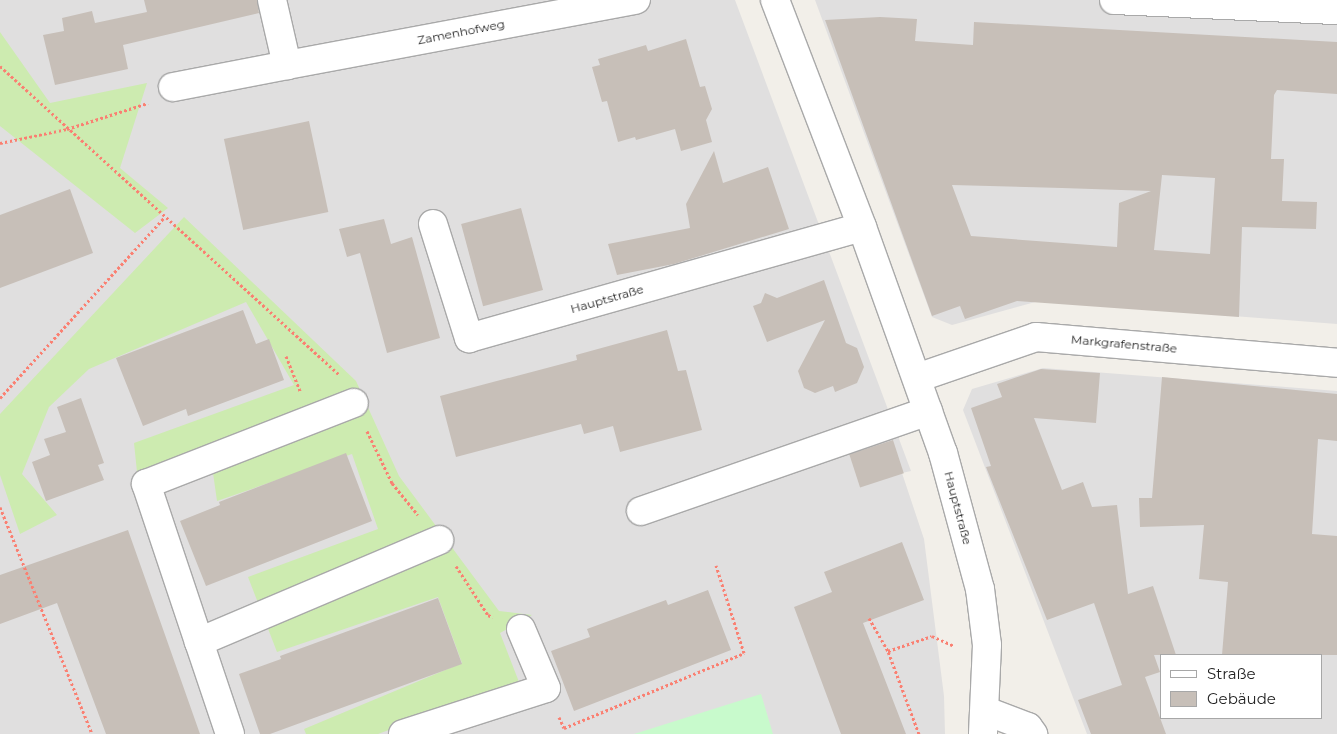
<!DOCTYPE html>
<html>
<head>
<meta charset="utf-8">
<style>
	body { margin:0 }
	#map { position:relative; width:1337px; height:734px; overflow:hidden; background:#f2efe9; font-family:Montserrat,sans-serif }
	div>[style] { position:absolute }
	.residential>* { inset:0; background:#e0dfdf }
	.grass>* { inset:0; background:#cdebb0 }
	.park>* { inset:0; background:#c8facc }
	.building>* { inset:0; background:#c7bfb8; transform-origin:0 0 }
	.path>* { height:3px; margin-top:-1.5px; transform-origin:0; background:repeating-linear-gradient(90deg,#fa8072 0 2.5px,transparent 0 5px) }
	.roads { filter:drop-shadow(1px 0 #a9a9a9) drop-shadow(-1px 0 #a9a9a9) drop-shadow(0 1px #a9a9a9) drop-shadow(0 -1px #a9a9a9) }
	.minor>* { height:28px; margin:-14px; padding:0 14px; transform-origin:14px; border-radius:14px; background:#fff }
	span { translate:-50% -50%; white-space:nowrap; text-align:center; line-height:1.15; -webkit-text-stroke:4px #fff; paint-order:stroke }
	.street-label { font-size:12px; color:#222 }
	.legend { position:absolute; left:1160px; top:654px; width:162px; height:65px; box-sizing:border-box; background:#fff; border:1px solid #a7a7a7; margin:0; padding:6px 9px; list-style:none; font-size:15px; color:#222 }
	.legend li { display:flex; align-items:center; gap:10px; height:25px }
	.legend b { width:25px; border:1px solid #a7a7a7 }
</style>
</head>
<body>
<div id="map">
	<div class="residential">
		<div style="clip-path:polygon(0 0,735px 0,911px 471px,902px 473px,924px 539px,944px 696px,945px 734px,0 734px)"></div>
		<div style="clip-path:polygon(815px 0,1337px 0,1337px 324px,1039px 301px,952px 325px,932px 317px)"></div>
		<div style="clip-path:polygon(evenodd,1043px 368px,1337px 391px,1337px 734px,1087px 734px,963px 410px,972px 389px,1043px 368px,1161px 655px,1321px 655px,1321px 718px,1161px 718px,1161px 655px)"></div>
	</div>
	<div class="grass">
		<div style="clip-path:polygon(0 32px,50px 103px,147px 83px,120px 168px,168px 208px,135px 233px,0 126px)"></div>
		<div style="clip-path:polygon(184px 217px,356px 381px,399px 476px,499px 611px,532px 615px,500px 633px,519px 682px,378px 734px,306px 734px,304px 729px,462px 663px,438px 597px,277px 652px,248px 577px,378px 529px,352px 454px,217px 501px,213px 473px,137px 472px,134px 443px,294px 385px,246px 302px,89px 369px,49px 407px,22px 474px,57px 515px,20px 534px,0 475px,0 414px)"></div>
	</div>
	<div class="park">
		<div style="clip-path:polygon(761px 694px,773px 734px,634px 734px)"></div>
	</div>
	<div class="building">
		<div style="clip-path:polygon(144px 0,257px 0,259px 13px,123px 45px,128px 69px,55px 85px,43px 35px,64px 31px,62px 18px,92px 11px,95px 23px,147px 12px)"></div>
		<div style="clip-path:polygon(evenodd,880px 17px,917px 19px,915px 41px,973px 45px,974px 22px,1337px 42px,1337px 94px,1277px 90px,1274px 95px,1271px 159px,1284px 159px,1282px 201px,1317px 202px,1316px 229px,1242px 227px,1239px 317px,1017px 301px,965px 319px,960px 306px,932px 316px,825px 20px,880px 17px,1162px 175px,1215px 178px,1210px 254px,1154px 250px,1162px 175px,880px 17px,952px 185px,1062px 188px,1151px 191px,1119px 203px,1117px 247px,971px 236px,952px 185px)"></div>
		<div style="clip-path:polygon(686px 39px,700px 87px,705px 86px,712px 109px,706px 120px,712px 142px,681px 151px,675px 129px,636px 140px,635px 137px,618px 142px,607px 101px,602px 102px,592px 67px,600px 65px,598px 59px,646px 45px,648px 51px)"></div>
		<div style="left:309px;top:121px;width:93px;height:87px;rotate:78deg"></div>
		<div style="clip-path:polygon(714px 151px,723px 183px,768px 167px,789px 229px,674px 264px,617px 275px,608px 244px,690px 228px,686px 204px)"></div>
		<div style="clip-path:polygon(70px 189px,93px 253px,0 288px,0 215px)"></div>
		<div style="left:521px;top:208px;width:85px;height:62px;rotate:75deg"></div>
		<div style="clip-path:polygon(384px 219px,391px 244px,412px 237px,440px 338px,387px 353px,360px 253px,347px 257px,339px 229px)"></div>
		<div style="clip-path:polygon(824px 280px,846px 343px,857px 348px,864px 367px,857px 383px,835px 392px,833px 386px,815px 393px,804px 388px,798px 371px,825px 320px,767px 342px,753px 306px,761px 303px,765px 293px,777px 298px)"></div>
		<div style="clip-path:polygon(243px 310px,256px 344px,269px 339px,284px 380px,188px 416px,186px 409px,143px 426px,116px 358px)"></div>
		<div style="clip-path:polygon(667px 330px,678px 371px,686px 370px,702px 430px,620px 452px,613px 426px,584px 434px,581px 424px,456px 457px,440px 396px,577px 360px,576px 355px)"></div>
		<div style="clip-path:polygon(1041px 369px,1100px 373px,1096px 423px,1034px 418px,1062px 490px,1083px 482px,1092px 507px,1117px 505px,1128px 594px,1153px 586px,1176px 655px,1154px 655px,1160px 672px,1145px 677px,1166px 734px,1091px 734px,1078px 700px,1122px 685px,1094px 603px,1047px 620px,986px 467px,991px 466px,971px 408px,1002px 397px,997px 384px)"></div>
		<div style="clip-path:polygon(1162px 377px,1337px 394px,1337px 441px,1318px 439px,1312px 534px,1337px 536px,1337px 655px,1222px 655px,1228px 582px,1199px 579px,1204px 525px,1140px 527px,1139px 498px,1152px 498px)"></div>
		<div style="clip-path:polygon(81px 398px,104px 463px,98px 465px,104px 480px,46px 501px,32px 462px,50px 455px,44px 439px,66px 432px,57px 407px)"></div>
		<div style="left:893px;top:440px;width:35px;height:46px;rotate:72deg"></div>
		<div style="clip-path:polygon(346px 453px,372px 521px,206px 586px,180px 521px,220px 505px,219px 502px)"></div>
		<div style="clip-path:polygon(128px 530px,200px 734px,106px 734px,57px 603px,0 624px,0 575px)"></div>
		<div style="clip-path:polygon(902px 542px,924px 600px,863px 623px,906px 734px,841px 734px,794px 607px,832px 592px,824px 572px)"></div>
		<div style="clip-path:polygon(708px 590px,731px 650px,574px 711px,551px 651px,590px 637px,587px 629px,666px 600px,668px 605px)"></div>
		<div style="clip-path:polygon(438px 598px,462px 664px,270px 734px,260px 734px,239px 674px,281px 659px,280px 656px)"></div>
	</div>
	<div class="path">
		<div style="left:0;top:66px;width:459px;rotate:42.3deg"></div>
		<div style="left:0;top:143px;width:68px;rotate:-11.8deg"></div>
		<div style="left:67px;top:129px;width:85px;rotate:-17.8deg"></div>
		<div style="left:286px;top:356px;width:38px;rotate:68deg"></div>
		<div style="left:0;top:398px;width:244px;rotate:-47.7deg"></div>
		<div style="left:367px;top:431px;width:58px;rotate:64.3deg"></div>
		<div style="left:392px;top:483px;width:41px;rotate:50.9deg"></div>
		<div style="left:0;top:507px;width:245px;rotate:67.9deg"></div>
		<div style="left:456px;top:566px;width:59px;rotate:56.9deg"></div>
		<div style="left:488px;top:615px;width:5px;rotate:22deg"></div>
		<div style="left:869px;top:618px;width:38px;rotate:60deg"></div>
		<div style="left:559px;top:717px;width:12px;rotate:66deg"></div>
		<div style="left:564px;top:728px;width:195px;rotate:-22.6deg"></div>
		<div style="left:744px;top:653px;width:92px;rotate:-107.7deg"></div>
		<div style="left:919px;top:734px;width:89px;rotate:-110.5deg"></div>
		<div style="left:888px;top:651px;width:46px;rotate:-18.8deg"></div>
		<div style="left:932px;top:636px;width:24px;rotate:24deg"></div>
	</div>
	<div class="roads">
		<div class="minor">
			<div style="left:272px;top:0;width:67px;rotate:77deg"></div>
			<div style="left:287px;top:65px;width:355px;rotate:-10.6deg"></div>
			<div style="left:775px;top:0;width:243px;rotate:69deg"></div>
			<div style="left:862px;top:227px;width:240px;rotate:70.3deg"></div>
			<div style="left:943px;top:453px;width:141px;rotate:74.8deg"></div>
			<div style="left:980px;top:589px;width:56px;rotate:82.9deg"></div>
			<div style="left:987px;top:645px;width:89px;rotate:92.6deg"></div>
			<div style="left:1114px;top:0;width:223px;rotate:2.6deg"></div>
			<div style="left:173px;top:87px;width:116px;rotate:-10.9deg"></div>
			<div style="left:433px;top:224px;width:120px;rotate:72.5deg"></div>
			<div style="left:469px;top:338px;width:408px;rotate:-15.8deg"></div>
			<div style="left:917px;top:378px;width:126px;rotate:-19deg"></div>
			<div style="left:1036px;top:337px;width:302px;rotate:4.9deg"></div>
			<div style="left:641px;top:511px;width:304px;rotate:-19.2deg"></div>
			<div style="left:199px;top:642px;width:167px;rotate:-108.5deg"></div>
			<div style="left:146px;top:484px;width:223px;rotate:-21.3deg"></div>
			<div style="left:986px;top:711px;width:45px;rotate:20.9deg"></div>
			<div style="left:1028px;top:727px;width:9px;rotate:54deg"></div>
			<div style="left:230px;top:734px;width:97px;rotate:-108.6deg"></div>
			<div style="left:199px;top:642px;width:261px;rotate:-23deg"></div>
			<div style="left:403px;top:734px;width:150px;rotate:-17.8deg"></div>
			<div style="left:546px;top:688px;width:64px;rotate:-113deg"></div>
		</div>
	</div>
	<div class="street-label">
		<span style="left:461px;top:32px;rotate:-11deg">Zamenhofweg</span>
		<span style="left:607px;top:299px;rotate:-16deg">Hauptstraße</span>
		<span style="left:1124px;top:344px;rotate:5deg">Markgrafenstraße</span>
		<span style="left:958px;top:508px;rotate:75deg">Hauptstraße</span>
	</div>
	<ul class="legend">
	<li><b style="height:6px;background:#fff"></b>Straße</li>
	<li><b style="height:14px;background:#c7bfb8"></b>Gebäude</li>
	</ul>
</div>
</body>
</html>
